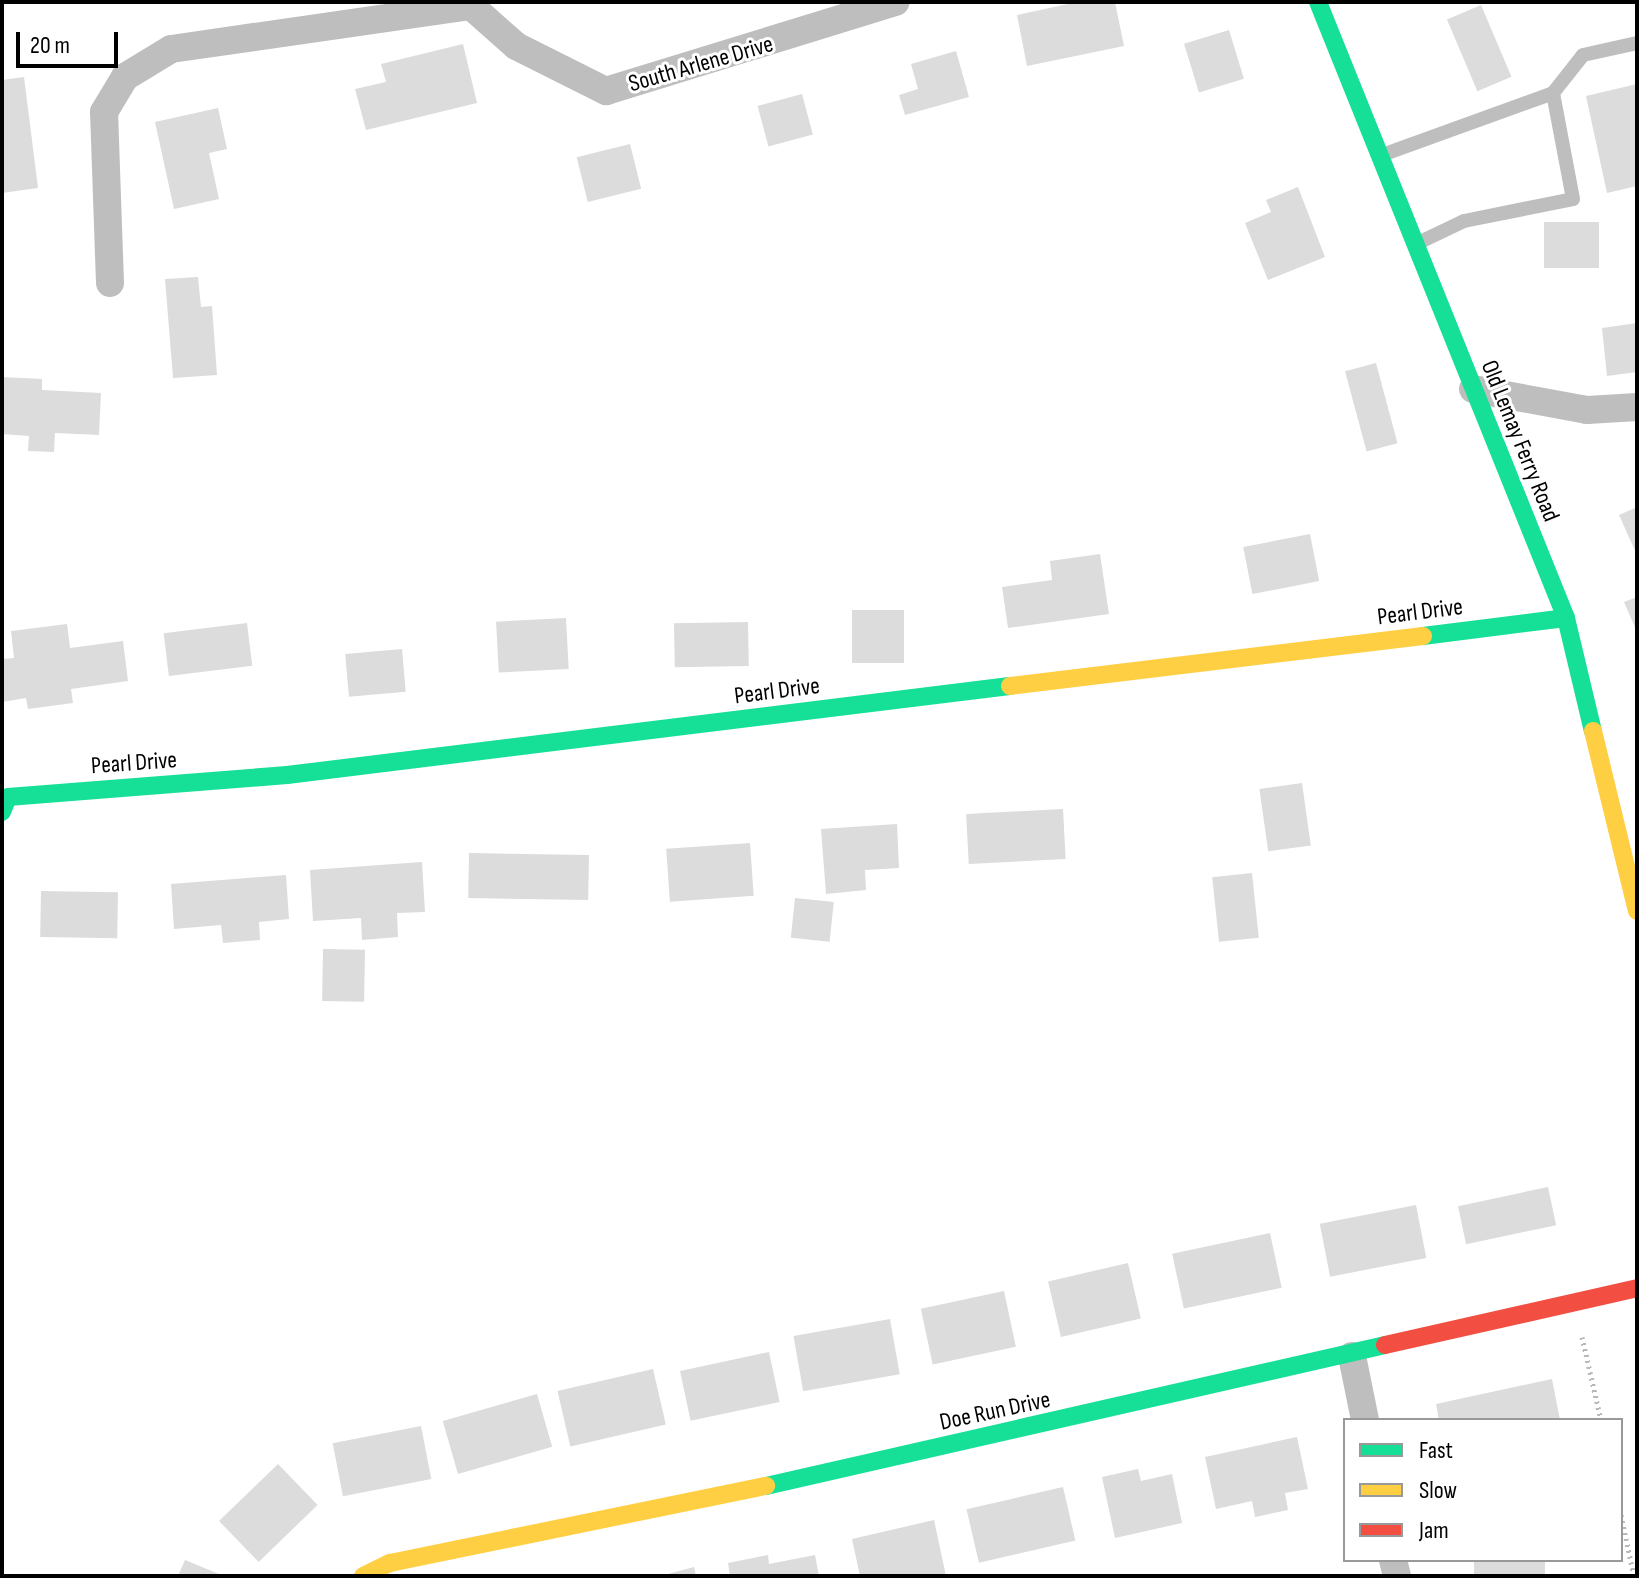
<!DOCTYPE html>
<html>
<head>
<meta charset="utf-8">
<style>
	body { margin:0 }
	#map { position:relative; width:1639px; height:1578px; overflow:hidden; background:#fff; font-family:"Sofia Sans Condensed",sans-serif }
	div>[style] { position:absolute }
	.building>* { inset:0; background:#dcdcdc; transform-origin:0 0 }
	.path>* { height:5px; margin-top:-2.5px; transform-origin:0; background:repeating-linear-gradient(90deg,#b8b8b8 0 2px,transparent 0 6px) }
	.lane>* { height:14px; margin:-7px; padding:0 7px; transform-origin:7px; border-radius:7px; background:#bebebe }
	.street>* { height:28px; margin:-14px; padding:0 14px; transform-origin:14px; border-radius:14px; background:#bebebe }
	.fast>* { height:18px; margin:-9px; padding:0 9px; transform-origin:9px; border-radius:9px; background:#16e098 }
	.slow>* { height:18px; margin:-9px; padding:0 9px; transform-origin:9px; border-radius:9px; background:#ffcf43 }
	.jam>* { height:18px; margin:-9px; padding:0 9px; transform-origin:9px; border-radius:9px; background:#f24e42 }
	span { translate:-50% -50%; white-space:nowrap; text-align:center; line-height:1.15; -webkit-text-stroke:6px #fff; paint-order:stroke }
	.street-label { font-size:24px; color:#000 }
	.frame { position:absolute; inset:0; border:4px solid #000; pointer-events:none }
	.legend { position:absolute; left:1343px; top:1418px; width:280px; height:144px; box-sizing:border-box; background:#fff; border:2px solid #999; margin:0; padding:10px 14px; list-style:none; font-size:24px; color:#000 }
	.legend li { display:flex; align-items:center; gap:16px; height:40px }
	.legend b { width:40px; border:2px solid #999 }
	.scale { position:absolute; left:16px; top:32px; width:102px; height:36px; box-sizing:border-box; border:4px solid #000; border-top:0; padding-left:10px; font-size:24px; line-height:28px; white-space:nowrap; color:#000; -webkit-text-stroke:6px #fff; paint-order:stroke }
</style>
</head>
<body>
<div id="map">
	<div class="building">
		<div style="clip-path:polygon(1077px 2px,1115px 2px,1124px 46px,1027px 66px,1017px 15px)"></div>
		<div style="left:1481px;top:5px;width:78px;height:37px;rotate:67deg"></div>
		<div style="left:1229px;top:30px;width:51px;height:47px;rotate:73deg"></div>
		<div style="clip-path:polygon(463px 44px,477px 103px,366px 130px,355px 89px,386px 82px,381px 64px)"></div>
		<div style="clip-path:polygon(956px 51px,969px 97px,905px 115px,899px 95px,918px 89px,911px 64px)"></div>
		<div style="clip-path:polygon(24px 77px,38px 188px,2px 193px,2px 80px)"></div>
		<div style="clip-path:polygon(1637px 84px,1637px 186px,1607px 193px,1586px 96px)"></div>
		<div style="left:802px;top:94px;width:42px;height:46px;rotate:75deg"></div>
		<div style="clip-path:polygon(218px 108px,227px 149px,209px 153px,219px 199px,174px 209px,155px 122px)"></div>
		<div style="left:630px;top:144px;width:46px;height:55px;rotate:76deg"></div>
		<div style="clip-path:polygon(1298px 187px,1325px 257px,1268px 280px,1245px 223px,1271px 212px,1266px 200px)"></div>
		<div style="left:1544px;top:222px;width:55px;height:46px"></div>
		<div style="clip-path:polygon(198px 277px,201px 307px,212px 306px,217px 375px,173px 378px,165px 279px)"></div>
		<div style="clip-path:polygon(1637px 323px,1637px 372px,1607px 376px,1602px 328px)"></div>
		<div style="left:1376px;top:363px;width:83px;height:32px;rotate:75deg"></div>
		<div style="clip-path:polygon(2px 377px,42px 379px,42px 390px,101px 393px,99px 435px,55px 433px,54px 452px,28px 451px,29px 436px,2px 434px)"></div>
		<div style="clip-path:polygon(1637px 507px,1637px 555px,1619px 515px)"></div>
		<div style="left:1310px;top:534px;width:48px;height:68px;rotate:79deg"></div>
		<div style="clip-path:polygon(1100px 554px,1109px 614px,1008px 628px,1002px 587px,1052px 580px,1050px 561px)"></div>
		<div style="clip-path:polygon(1637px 597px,1637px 632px,1624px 602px)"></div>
		<div style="left:852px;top:610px;width:52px;height:53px"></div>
		<div style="left:566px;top:618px;width:51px;height:70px;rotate:87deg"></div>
		<div style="left:748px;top:622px;width:44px;height:74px;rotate:89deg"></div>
		<div style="left:247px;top:623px;width:43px;height:84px;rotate:83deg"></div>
		<div style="clip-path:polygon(67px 624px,70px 648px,123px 641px,128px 681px,71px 689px,73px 703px,28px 709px,26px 698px,2px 702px,2px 659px,14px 658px,11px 631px)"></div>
		<div style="left:402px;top:649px;width:43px;height:57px;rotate:85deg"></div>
		<div style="left:1302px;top:783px;width:63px;height:43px;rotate:82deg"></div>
		<div style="left:1063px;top:809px;width:50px;height:97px;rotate:87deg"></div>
		<div style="clip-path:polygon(897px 824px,899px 868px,865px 870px,866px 890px,826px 894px,821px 829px)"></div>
		<div style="left:750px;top:843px;width:53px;height:84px;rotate:86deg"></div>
		<div style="left:469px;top:853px;width:120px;height:45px;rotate:1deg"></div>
		<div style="clip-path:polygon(422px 862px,425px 912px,397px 913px,398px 937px,362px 940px,361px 918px,313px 921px,310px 870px)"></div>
		<div style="left:1252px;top:873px;width:65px;height:40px;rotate:84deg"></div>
		<div style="clip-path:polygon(286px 875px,289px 919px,259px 922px,260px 940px,223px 943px,221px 925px,174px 929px,171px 884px)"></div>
		<div style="left:41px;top:891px;width:77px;height:46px;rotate:1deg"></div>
		<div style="left:795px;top:898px;width:39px;height:40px;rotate:6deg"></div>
		<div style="left:323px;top:949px;width:42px;height:52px;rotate:1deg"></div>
		<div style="left:1548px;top:1187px;width:39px;height:92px;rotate:78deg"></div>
		<div style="left:1416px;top:1205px;width:54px;height:98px;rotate:79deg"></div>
		<div style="left:1270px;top:1233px;width:56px;height:100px;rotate:78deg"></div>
		<div style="left:1128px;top:1263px;width:57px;height:82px;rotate:77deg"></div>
		<div style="left:1004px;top:1291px;width:57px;height:85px;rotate:78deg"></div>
		<div style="left:890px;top:1319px;width:56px;height:98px;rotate:80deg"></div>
		<div style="left:769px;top:1352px;width:51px;height:91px;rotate:78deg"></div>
		<div style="left:653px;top:1369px;width:57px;height:98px;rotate:77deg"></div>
		<div style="clip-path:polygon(1552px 1379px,1560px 1420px,1439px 1420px,1436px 1404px)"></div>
		<div style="left:537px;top:1394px;width:55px;height:98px;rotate:74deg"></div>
		<div style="left:421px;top:1426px;width:54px;height:90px;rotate:79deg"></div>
		<div style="clip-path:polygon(1297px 1437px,1308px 1489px,1285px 1493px,1288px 1510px,1255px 1517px,1252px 1501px,1216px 1509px,1205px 1457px)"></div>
		<div style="left:278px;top:1464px;width:57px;height:82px;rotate:46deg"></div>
		<div style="clip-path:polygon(1138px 1469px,1141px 1481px,1172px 1474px,1182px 1523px,1115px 1538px,1102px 1477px)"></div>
		<div style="left:1063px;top:1487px;width:55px;height:99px;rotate:77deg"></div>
		<div style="clip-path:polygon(934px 1520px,946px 1576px,860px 1576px,852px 1539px)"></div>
		<div style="clip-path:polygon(768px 1555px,769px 1564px,815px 1555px,819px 1576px,730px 1576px,728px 1563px)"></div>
		<div style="clip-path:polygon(185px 1560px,224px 1576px,178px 1576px)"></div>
		<div style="left:1474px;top:1560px;width:71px;height:16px"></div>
		<div style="clip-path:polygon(694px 1567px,696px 1576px,664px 1576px,664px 1575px)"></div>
	</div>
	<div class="path">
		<div style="left:1582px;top:1337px;width:85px;rotate:77.1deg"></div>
		<div style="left:1621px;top:1515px;width:62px;rotate:78deg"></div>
	</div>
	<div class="lane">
		<div style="left:1382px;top:155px;width:182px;rotate:-19.9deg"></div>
		<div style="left:1553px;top:93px;width:48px;rotate:-51.7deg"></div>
		<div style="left:1583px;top:55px;width:55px;rotate:-12.5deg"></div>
		<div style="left:1418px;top:243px;width:51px;rotate:-25.6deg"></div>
		<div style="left:1464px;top:221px;width:111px;rotate:-11.4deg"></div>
		<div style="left:1573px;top:199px;width:108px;rotate:-100.7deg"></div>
	</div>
	<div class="street">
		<div style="left:110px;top:283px;width:171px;rotate:-92deg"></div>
		<div style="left:104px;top:112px;width:41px;rotate:-59deg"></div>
		<div style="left:125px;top:77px;width:54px;rotate:-31.3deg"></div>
		<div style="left:171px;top:49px;width:303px;rotate:-8.2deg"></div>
		<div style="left:471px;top:6px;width:60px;rotate:41.6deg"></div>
		<div style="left:516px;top:46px;width:101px;rotate:26.6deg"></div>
		<div style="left:606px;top:91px;width:303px;rotate:-17.1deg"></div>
		<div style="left:1473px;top:389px;width:116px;rotate:10.4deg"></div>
		<div style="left:1587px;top:410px;width:50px;rotate:-3.4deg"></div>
		<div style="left:1352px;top:1356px;width:65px;rotate:78.5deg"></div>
		<div style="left:1393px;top:1560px;width:16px;rotate:76deg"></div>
	</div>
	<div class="fast">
		<div style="left:1318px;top:2px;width:664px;rotate:68.07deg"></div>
		<div style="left:1566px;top:618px;width:116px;rotate:76.6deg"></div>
		<div style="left:1423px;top:636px;width:144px;rotate:-7.2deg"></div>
		<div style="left:2px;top:812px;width:16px;rotate:-68deg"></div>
		<div style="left:8px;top:797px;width:280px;rotate:-4.5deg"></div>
		<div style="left:287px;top:775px;width:728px;rotate:-7.02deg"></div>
		<div style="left:766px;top:1486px;width:635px;rotate:-12.83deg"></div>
	</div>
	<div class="slow">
		<div style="left:1010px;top:686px;width:416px;rotate:-6.9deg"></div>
		<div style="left:1593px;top:731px;width:185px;rotate:76.3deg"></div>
		<div style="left:363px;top:1576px;width:30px;rotate:-26deg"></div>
		<div style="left:390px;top:1563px;width:384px;rotate:-11.6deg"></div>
	</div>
	<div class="jam">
		<div style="left:1385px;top:1345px;width:258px;rotate:-12.7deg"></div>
	</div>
	<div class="street-label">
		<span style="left:701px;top:64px;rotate:-16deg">South Arlene Drive</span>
		<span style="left:1520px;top:441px;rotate:68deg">Old Lemay Ferry Road</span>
		<span style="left:1420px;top:612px;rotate:-7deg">Pearl Drive</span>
		<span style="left:777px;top:691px;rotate:-7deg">Pearl Drive</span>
		<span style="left:134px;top:763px;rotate:-4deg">Pearl Drive</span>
		<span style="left:995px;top:1411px;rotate:-12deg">Doe Run Drive</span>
	</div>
	<div class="frame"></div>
	<ul class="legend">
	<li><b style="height:10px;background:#16e098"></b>Fast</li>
	<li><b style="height:10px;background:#ffcf43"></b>Slow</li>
	<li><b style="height:10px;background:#f24e42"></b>Jam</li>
	</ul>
	<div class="scale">20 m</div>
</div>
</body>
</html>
